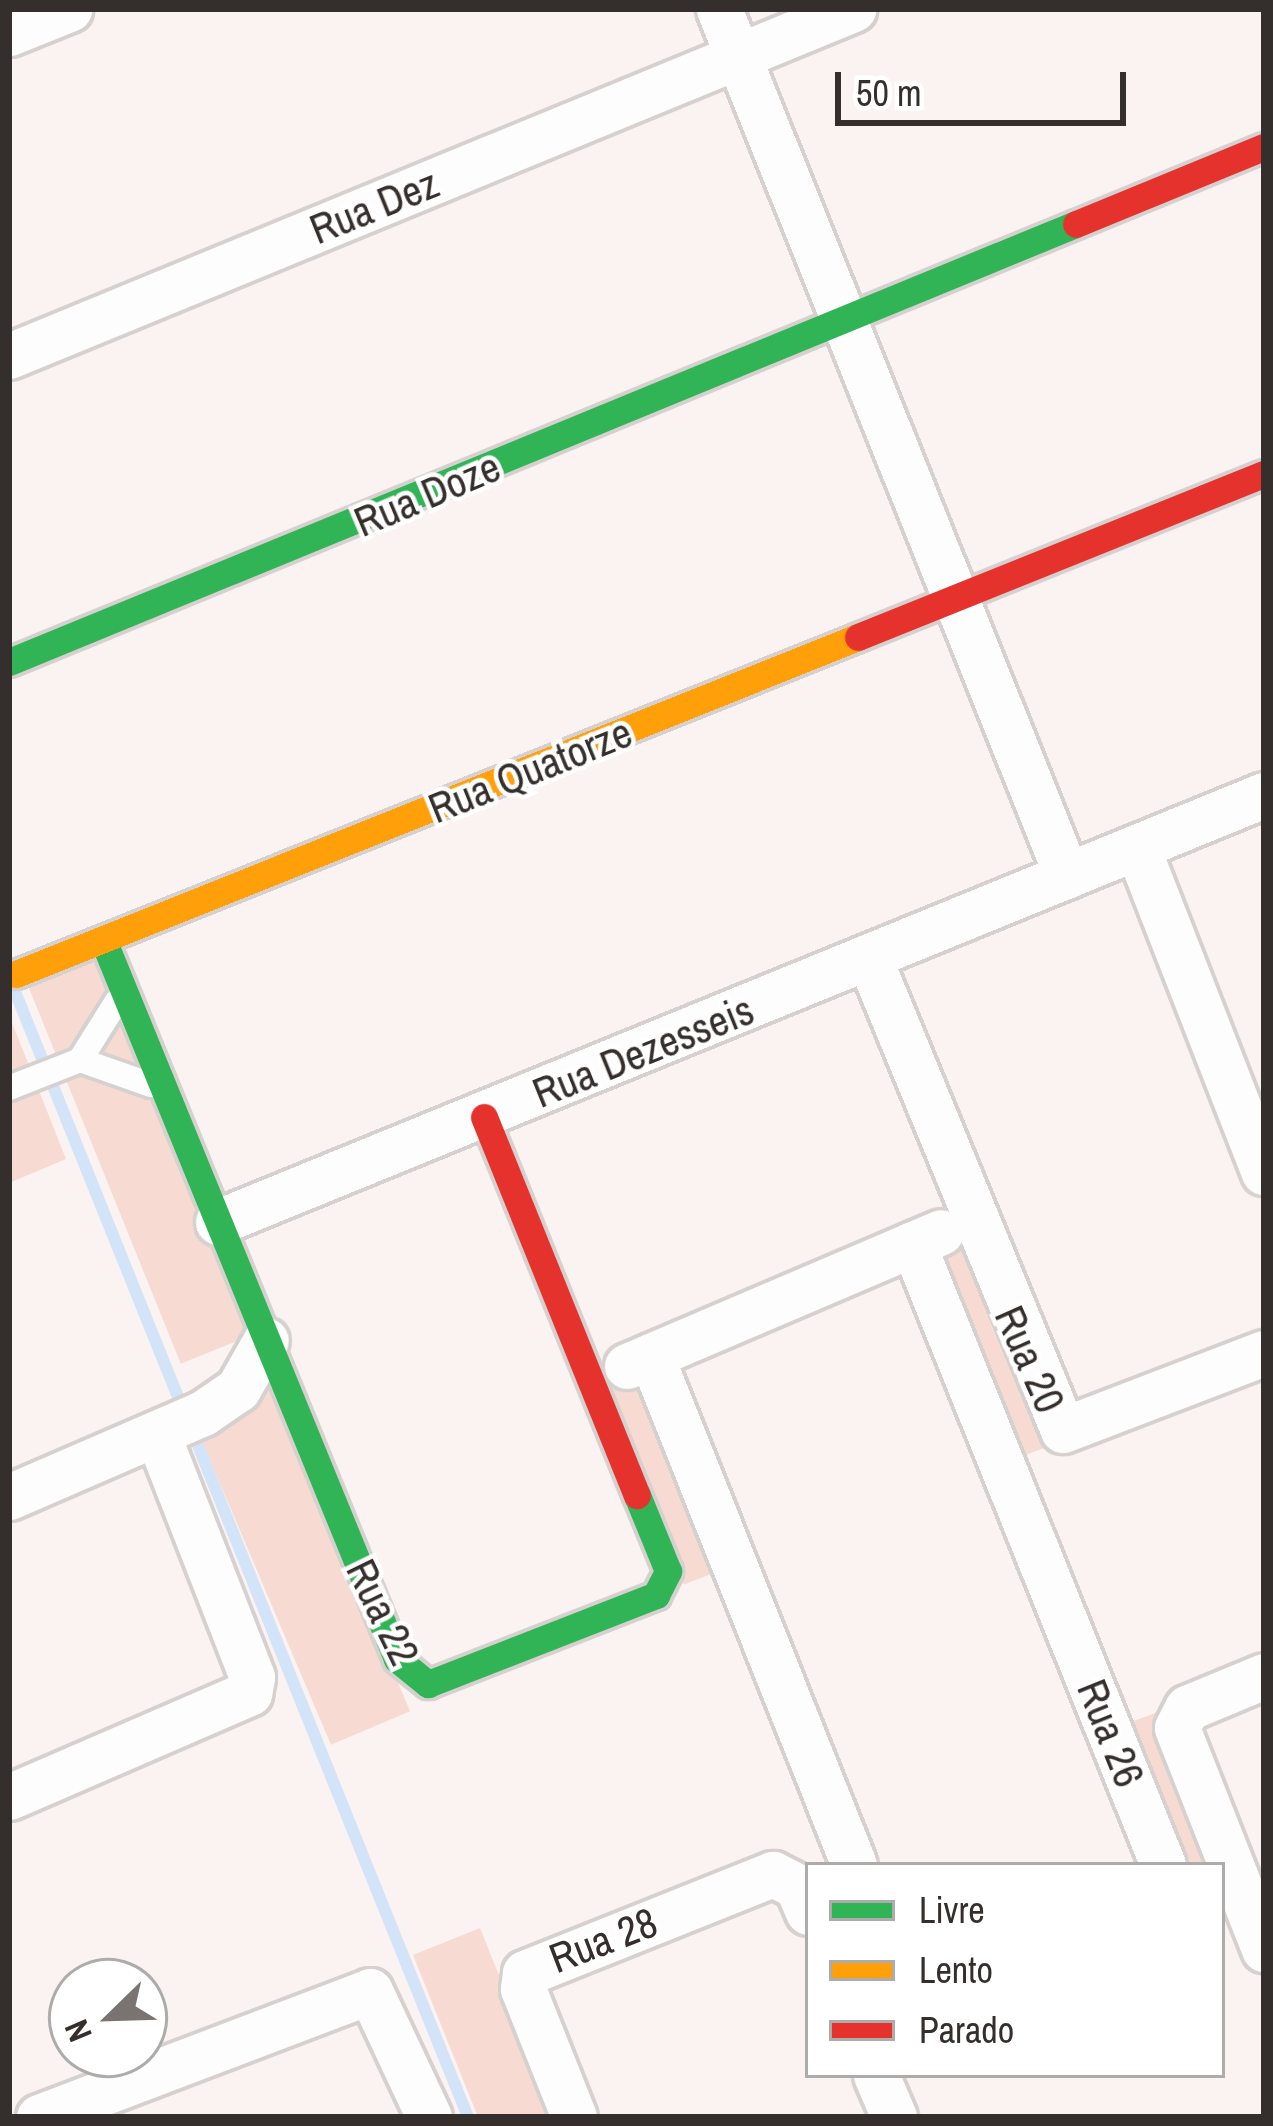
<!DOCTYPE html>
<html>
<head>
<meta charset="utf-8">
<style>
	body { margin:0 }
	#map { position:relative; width:1273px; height:2126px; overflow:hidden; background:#faf3f2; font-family:"Archivo Narrow",sans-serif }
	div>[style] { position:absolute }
	.green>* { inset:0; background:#f7dbd3; transform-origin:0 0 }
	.stream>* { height:12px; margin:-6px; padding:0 6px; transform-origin:6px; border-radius:6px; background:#d4e4f8 }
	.roads { filter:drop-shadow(3px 0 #d6d1cf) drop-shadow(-3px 0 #d6d1cf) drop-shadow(0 3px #d6d1cf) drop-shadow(0 -3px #d6d1cf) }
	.lane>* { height:24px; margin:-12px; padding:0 12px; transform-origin:12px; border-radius:12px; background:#fefdfd }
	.street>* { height:45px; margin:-22.5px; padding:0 22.5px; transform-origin:22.5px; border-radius:22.5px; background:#fefdfd }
	.fast>* { height:27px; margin:-13.5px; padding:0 13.5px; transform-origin:13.5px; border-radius:13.5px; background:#30b455 }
	.slow>* { height:27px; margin:-13.5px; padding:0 13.5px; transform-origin:13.5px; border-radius:13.5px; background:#ff9f0a }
	.jam>* { height:27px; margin:-13.5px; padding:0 13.5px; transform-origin:13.5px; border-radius:13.5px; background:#e5322d }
	span { translate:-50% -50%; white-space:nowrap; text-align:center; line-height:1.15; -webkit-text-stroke:9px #fff; paint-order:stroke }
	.street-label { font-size:42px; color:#342f2d }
	.frame { position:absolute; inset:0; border:12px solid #342f2d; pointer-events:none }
	.legend { position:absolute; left:805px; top:1862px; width:420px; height:216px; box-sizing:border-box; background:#fff; border:3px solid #aeacab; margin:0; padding:15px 21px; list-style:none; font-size:36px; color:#342f2d }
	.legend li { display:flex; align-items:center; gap:24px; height:60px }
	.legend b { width:60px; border:3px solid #aeacab }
	.north { position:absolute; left:48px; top:1958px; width:120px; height:120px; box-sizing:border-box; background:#fff; border:3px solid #aeacab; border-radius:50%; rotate:247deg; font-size:33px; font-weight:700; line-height:48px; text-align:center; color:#342f2d }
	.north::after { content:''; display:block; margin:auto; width:42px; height:54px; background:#797472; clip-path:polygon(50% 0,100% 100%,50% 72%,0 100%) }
	.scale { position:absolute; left:835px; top:72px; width:291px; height:54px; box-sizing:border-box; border:6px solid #342f2d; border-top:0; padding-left:15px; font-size:36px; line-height:42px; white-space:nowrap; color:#342f2d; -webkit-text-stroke:9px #fff; paint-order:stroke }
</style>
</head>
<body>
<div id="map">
	<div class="green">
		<div style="left:101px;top:958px;width:406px;height:78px;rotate:68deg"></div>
		<div style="clip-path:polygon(9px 1015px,66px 1159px,9px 1183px)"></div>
		<div style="left:968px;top:1233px;width:228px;height:42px;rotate:69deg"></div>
		<div style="left:264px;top:1367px;width:374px;height:86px;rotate:67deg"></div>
		<div style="left:646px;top:1371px;width:213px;height:41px;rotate:69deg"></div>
		<div style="clip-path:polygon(1161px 1711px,1221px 1865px,1176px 1865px,1120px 1726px)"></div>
		<div style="clip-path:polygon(480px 1928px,556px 2117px,478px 2117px,413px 1955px)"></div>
	</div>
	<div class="stream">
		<div style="left:16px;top:994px;width:447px;rotate:68.1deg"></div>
		<div style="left:191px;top:1428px;width:743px;rotate:68.1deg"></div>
	</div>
	<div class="roads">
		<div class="lane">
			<div style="left:80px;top:1060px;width:70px;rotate:-57.9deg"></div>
			<div style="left:9px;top:1088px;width:76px;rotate:-21.5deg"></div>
			<div style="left:80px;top:1060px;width:75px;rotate:19.4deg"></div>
		</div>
		<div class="street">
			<div style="left:719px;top:9px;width:934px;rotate:68.13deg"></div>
			<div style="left:9px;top:33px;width:65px;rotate:-21.8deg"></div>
			<div style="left:9px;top:356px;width:913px;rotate:-22.35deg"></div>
			<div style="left:1137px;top:847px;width:349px;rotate:68.7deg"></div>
			<div style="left:869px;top:958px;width:510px;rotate:67.66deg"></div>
			<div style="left:1063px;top:1430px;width:215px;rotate:-21deg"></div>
			<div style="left:218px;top:1222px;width:1130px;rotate:-22.21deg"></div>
			<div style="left:913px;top:1244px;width:669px;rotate:68.07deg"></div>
			<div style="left:651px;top:1356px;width:548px;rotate:68.26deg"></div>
			<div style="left:627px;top:1366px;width:341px;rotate:-23.1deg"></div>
			<div style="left:9px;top:1497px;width:211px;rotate:-23.4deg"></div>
			<div style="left:203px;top:1413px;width:42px;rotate:-34.4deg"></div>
			<div style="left:238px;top:1389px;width:56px;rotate:-60.3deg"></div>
			<div style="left:1264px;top:1676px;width:83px;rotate:157.4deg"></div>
			<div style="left:1187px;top:1708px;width:22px;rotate:117deg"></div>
			<div style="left:1177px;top:1728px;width:238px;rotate:68.5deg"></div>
			<div style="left:9px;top:1797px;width:262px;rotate:-23.4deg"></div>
			<div style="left:249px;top:1693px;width:16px;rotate:-79deg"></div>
			<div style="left:252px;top:1677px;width:259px;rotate:-111.3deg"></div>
			<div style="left:876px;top:2075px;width:46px;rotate:66.8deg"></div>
			<div style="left:39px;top:2117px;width:354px;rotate:-20.8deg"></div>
			<div style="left:370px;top:1991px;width:139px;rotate:64.9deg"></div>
			<div style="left:574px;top:2117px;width:138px;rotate:-111.7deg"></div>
			<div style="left:523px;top:1989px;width:16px;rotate:-83deg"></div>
			<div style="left:525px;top:1973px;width:267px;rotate:-21.8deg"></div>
			<div style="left:773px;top:1874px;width:27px;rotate:27deg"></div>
			<div style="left:797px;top:1886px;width:28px;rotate:67deg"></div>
		</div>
		<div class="fast">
			<div style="left:9px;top:662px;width:1153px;rotate:-22.32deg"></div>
			<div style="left:104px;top:942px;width:775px;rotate:67.77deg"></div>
			<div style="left:397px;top:1659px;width:40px;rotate:39deg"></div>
			<div style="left:428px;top:1684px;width:245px;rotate:-21.3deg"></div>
			<div style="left:656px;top:1595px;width:27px;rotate:-63deg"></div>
			<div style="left:668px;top:1571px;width:82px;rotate:-112.2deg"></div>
		</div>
		<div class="slow">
			<div style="left:16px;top:974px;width:907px;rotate:-21.81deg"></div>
		</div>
		<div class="jam">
			<div style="left:1076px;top:224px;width:203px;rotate:-22.3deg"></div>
			<div style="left:858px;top:637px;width:437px;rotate:-21.9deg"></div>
			<div style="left:484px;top:1117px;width:408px;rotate:68deg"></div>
		</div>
	</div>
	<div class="street-label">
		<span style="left:374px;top:206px;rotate:-22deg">Rua Dez</span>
		<span style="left:427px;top:494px;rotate:-23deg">Rua Doze</span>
		<span style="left:530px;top:770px;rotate:-22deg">Rua Quatorze</span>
		<span style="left:643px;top:1051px;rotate:-22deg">Rua Dezesseis</span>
		<span style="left:1030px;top:1359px;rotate:66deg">Rua 20</span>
		<span style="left:383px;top:1612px;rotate:64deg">Rua 22</span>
		<span style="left:1111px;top:1733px;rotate:68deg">Rua 26</span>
		<span style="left:603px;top:1940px;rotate:-21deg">Rua 28</span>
	</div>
	<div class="frame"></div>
	<ul class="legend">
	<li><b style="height:15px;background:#30b455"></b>Livre</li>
	<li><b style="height:15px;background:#ff9f0a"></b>Lento</li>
	<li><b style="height:15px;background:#e5322d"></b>Parado</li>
	</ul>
	<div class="north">N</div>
	<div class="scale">50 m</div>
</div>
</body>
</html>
